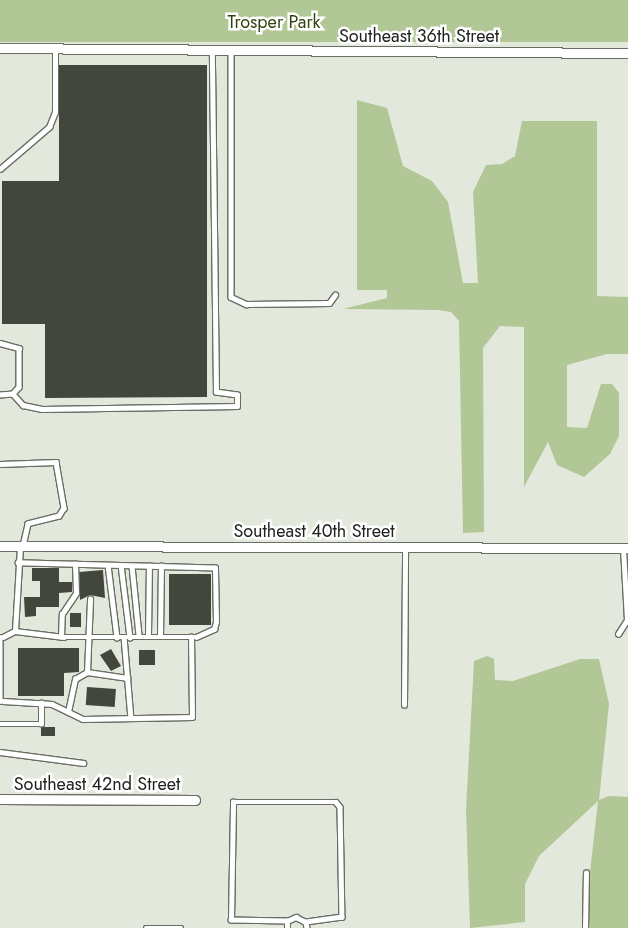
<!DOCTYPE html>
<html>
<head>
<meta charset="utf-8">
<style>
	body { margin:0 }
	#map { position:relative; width:628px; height:928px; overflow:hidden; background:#e3e8dc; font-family:Jost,sans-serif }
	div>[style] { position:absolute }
	.green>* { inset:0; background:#b1c796; transform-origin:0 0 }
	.building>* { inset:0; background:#42463c; transform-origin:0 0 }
	.roads { filter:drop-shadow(1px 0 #696e63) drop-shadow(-1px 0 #696e63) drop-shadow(0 1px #696e63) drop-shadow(0 -1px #696e63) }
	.service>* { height:4.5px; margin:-2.25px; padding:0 2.25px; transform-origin:2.25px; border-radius:2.25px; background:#fff }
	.minor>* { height:9px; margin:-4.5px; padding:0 4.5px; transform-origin:4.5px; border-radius:4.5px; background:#fff }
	span { translate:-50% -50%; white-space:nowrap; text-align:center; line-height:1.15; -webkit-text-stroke:5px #fff; paint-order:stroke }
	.park-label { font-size:18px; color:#324510 }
	.street-label { font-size:18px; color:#20221d }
</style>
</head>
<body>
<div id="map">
	<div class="green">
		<div style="left:0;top:0;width:628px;height:42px"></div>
		<div style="clip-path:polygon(357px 100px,387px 108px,403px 166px,432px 181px,448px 202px,463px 283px,478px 283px,473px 192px,486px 165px,502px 164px,515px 156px,522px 121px,597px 121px,597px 296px,628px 297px,628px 354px,607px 354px,567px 365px,567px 427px,587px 428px,601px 384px,612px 384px,619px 393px,619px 436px,610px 454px,584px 477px,557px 465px,548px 442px,524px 487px,524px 327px,500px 326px,483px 348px,484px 532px,463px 533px,459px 321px,451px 312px,438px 310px,343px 309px,387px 298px,387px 290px,357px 290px)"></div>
		<div style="clip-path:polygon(487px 656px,494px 659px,495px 680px,513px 681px,580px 659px,599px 659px,609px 704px,599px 800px,609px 796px,628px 797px,628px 928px,589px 928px,588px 890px,598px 801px,539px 856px,525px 884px,525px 922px,470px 928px,466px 810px,474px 661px)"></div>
	</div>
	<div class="building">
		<div style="clip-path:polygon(59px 65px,207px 65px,207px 397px,45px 398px,45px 324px,2px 324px,2px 181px,59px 181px)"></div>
		<div style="clip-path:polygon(32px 568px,59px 568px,59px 582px,72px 582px,72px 592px,59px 593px,59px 607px,36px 607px,36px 616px,25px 617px,24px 597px,40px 597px,40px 581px,32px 581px)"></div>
		<div style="clip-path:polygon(103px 570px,105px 598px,90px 595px,80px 600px,79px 572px)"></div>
		<div style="left:169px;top:574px;width:42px;height:51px"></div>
		<div style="left:70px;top:613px;width:11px;height:14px"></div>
		<div style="clip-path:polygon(18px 648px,79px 648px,79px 672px,64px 673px,64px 696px,18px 696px)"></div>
		<div style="clip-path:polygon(111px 649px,121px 666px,111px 671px,100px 655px)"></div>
		<div style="left:155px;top:650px;width:15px;height:16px;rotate:90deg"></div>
		<div style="left:87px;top:687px;width:29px;height:18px;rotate:4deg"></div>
		<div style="left:55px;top:727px;width:9px;height:14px;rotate:90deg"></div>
	</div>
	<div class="roads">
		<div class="service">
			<div style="left:231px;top:50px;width:247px;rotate:90deg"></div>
			<div style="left:231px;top:297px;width:17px;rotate:25deg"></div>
			<div style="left:246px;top:304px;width:83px;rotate:-0.7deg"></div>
			<div style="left:329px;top:303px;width:10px;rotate:-53deg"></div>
			<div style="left:0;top:169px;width:65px;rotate:-40.6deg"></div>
			<div style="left:49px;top:127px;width:16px;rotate:-68deg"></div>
			<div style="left:55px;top:112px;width:64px;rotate:-90deg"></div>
			<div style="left:0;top:343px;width:20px;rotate:15deg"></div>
			<div style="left:19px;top:348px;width:39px;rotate:90deg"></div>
			<div style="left:19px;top:387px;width:9px;rotate:131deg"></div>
			<div style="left:13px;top:394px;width:13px;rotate:176deg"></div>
			<div style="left:13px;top:394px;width:15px;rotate:48deg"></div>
			<div style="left:23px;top:405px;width:19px;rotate:12deg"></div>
			<div style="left:42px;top:409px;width:195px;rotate:-0.9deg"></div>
			<div style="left:237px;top:406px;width:11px;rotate:-90deg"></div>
			<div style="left:237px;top:395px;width:21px;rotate:-172deg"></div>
			<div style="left:216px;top:392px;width:342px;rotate:-90.7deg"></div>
			<div style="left:0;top:464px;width:56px;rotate:-2deg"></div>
			<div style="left:56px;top:462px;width:47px;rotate:80.1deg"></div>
			<div style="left:64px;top:508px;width:9px;rotate:122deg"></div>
			<div style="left:59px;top:516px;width:32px;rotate:166deg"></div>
			<div style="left:28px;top:524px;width:23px;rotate:103deg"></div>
			<div style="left:108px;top:565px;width:73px;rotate:82.9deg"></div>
			<div style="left:121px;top:565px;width:73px;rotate:82.9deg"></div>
			<div style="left:132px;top:566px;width:69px;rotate:84.2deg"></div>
			<div style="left:15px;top:631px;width:49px;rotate:7deg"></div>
			<div style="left:64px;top:637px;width:132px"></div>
			<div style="left:196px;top:637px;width:20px;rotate:-24deg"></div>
			<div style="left:214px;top:629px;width:7px;rotate:-74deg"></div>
			<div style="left:216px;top:622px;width:54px;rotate:-91.1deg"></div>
			<div style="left:215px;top:568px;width:197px;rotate:-178.5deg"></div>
			<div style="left:618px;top:634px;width:17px;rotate:-57deg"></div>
			<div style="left:627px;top:620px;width:72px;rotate:-93.2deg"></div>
			<div style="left:148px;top:635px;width:69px;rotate:-89.2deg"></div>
			<div style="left:160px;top:636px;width:70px;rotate:-89.2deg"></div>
			<div style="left:0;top:637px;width:64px;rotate:90deg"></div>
			<div style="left:3px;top:637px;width:13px;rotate:-27deg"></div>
			<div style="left:15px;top:631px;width:85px;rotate:-86.6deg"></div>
			<div style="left:61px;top:637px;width:23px;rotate:-88deg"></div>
			<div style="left:62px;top:614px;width:25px;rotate:-56deg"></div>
			<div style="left:76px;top:593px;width:29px;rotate:-92deg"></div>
			<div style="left:124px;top:637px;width:81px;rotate:85.1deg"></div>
			<div style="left:87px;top:672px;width:73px;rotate:-87.6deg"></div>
			<div style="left:3px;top:701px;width:49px;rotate:3.5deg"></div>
			<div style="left:52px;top:704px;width:34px;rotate:26deg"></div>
			<div style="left:83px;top:719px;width:109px;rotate:-1.1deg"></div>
			<div style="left:192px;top:717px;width:80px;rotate:-90.7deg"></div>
			<div style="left:404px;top:705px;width:157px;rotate:-89.6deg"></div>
			<div style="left:68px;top:712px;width:34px;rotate:-78deg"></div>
			<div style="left:75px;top:679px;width:14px;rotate:-30deg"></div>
			<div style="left:87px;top:672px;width:41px;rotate:8.3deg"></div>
			<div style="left:0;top:724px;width:41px"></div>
			<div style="left:41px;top:724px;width:21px;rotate:-90deg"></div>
			<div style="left:0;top:752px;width:84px;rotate:7.5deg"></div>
			<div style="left:287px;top:921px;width:56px;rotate:-179deg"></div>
			<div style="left:231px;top:920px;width:118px;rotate:-89deg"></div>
			<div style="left:233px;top:802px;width:103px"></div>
			<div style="left:336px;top:802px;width:6px;rotate:51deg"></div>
			<div style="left:340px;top:807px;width:110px;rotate:89deg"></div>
			<div style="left:342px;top:917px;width:36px;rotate:172deg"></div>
			<div style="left:146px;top:928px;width:35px"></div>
			<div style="left:287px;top:928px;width:7px;rotate:-90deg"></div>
			<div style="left:287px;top:921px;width:10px;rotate:-24deg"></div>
			<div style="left:296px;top:917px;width:11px;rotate:27deg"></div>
			<div style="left:306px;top:922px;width:6px;rotate:81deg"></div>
			<div style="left:585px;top:928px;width:55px;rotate:-89deg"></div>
		</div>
		<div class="minor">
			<div style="left:0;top:48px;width:628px;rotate:0.46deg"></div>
			<div style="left:0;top:546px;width:628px;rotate:0.18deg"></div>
			<div style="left:0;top:799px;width:195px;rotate:0.3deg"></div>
		</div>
	</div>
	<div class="park-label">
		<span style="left:274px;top:22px">Trosper Park</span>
	</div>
	<div class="street-label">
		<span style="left:419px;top:36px">Southeast 36th Street</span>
		<span style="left:314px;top:531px">Southeast 40th Street</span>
		<span style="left:97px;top:784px">Southeast 42nd Street</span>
	</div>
</div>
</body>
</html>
